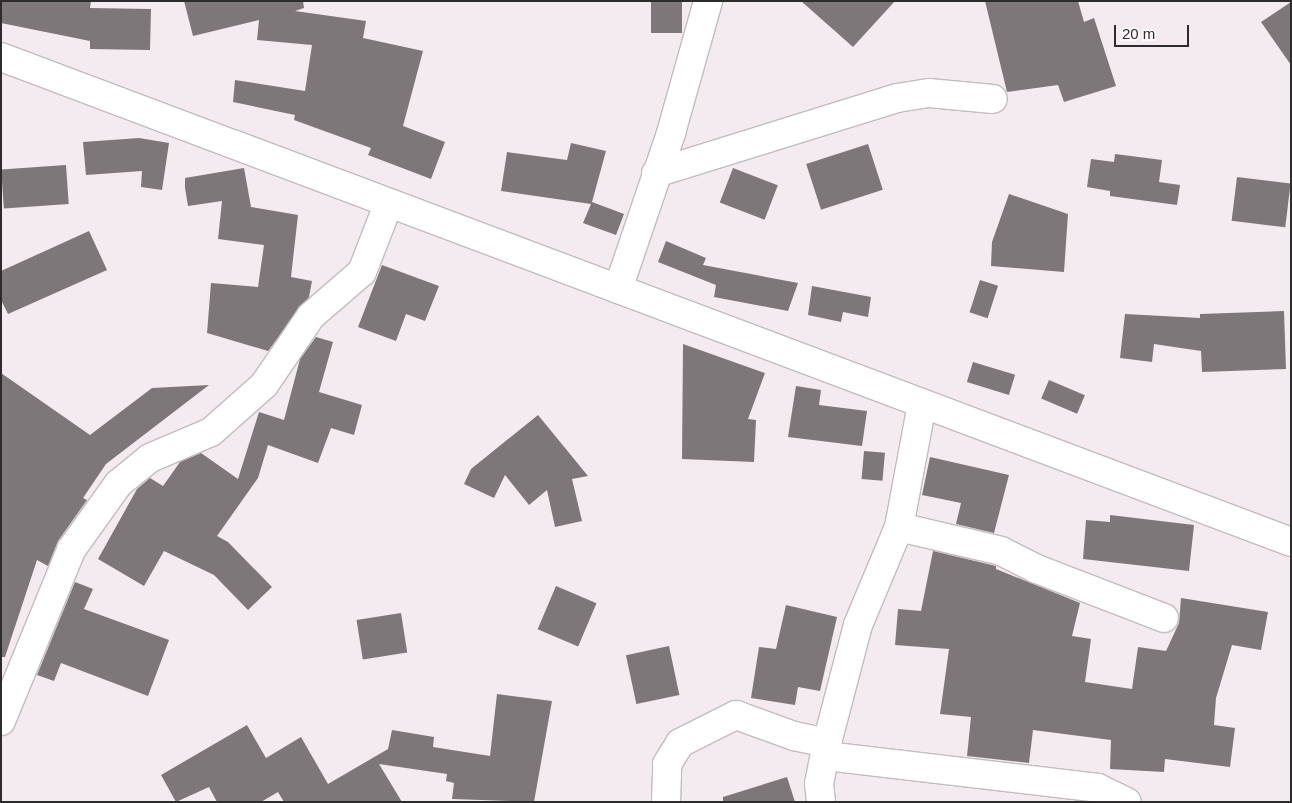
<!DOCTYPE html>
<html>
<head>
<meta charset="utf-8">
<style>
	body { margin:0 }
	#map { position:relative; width:1292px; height:803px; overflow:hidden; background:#f3ebef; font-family:Helvetica,sans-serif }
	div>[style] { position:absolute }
	.building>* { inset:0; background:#7e777a; transform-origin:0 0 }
	.roads { filter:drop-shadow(1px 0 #c3bcbf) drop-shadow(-1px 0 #c3bcbf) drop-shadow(0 1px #c3bcbf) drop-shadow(0 -1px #c3bcbf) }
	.minor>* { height:28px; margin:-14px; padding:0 14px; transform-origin:14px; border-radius:14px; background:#fff }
	.secondary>* { height:28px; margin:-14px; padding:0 14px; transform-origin:14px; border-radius:14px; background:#fff }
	span { translate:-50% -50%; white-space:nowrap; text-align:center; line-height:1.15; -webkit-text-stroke:5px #fefafc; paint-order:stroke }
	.frame { position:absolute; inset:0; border:2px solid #2e2b2c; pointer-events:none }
	.scale { position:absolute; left:1114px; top:25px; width:75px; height:22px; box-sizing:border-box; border:2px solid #2e2b2c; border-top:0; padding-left:6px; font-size:15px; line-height:18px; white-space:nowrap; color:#2e2b2c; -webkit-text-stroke:4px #fefafc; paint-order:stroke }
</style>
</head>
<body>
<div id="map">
	<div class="building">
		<div style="clip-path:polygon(1px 1px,91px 1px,90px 8px,151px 9px,150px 50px,90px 49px,90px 41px,1px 23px)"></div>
		<div style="clip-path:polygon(184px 1px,303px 1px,304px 8px,295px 11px,366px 21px,363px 38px,423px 51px,403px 126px,445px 142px,431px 179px,368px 155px,371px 148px,294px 120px,295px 115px,233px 102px,235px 80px,305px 91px,312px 45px,257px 40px,259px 20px,193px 36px)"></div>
		<div style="left:651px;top:1px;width:31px;height:32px"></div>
		<div style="clip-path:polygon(801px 1px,895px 1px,853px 47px)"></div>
		<div style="clip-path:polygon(985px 1px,1078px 1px,1084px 22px,1094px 18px,1116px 86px,1064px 102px,1058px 85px,1007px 92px)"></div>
		<div style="clip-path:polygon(1291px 2px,1291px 65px,1261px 22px)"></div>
		<div style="clip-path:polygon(139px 138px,169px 143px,162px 190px,141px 187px,142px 171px,86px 175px,83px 142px)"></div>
		<div style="clip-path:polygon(571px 143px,606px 151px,592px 202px,624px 214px,616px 235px,583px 223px,591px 204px,501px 191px,507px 152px,567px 160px)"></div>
		<div style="left:868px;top:144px;width:48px;height:65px;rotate:72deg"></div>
		<div style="clip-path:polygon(1115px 154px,1162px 160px,1159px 182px,1180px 185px,1177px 205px,1110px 196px,1110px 191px,1087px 187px,1091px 159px,1114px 162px)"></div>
		<div style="left:66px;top:165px;width:39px;height:65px;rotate:86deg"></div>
		<div style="clip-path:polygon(244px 168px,251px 207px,298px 215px,291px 277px,312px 281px,309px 297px,268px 351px,207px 333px,211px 283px,258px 287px,264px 245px,218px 239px,222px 201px,188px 206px,185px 188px,185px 178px)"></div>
		<div style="left:733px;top:168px;width:48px;height:37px;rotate:21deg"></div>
		<div style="left:1237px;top:177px;width:54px;height:44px;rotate:7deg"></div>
		<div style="clip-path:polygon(1009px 194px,1068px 214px,1064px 272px,991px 266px,992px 242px)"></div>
		<div style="clip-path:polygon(89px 231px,107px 270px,8px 314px,1px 300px,1px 271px)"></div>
		<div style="clip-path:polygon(666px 241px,706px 258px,703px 265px,798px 283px,788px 311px,714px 297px,716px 285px,658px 262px)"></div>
		<div style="clip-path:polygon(382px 265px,439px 286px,425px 321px,406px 314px,396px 341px,358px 327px)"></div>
		<div style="left:980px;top:280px;width:19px;height:34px;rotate:18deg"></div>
		<div style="clip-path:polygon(812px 286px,871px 297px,868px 317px,843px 312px,841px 322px,808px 315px)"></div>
		<div style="clip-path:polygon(1284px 311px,1286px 369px,1202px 372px,1201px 351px,1154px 344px,1152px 362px,1120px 358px,1125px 314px,1200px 318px,1200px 314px)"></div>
		<div style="clip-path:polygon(316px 337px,333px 342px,319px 392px,362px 405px,354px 435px,331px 428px,318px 463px,268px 445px,258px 478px,217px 536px,228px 542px,272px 587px,248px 610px,214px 575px,164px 551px,144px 586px,98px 559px,137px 489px,150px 478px,163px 486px,180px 462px,201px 453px,238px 479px,259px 412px,284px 420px,300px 359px)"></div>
		<div style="clip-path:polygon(683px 344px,765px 373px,748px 419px,756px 420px,754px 462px,682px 459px)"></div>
		<div style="left:973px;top:362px;width:44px;height:21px;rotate:17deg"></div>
		<div style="clip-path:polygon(1px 373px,90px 435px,152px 388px,209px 385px,106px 464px,83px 498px,87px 500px,58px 541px,48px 566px,37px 560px,5px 657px,1px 657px)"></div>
		<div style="left:1049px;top:380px;width:39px;height:20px;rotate:23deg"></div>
		<div style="clip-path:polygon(796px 386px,821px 390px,819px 405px,867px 411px,862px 446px,788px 437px)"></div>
		<div style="clip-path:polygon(538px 415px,588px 476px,572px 479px,582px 521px,555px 527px,547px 490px,529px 505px,505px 475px,494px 498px,464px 484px,471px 469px)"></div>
		<div style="left:864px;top:451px;width:21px;height:28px;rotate:5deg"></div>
		<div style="clip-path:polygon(930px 457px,1009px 475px,994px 533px,956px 524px,961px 503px,922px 495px)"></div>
		<div style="clip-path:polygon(1110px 515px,1194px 525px,1189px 571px,1083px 559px,1086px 520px,1110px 522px)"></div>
		<div style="clip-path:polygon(933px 551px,996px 566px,996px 569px,1080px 603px,1072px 636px,1091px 639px,1085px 682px,1132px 689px,1138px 647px,1166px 651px,1179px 623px,1181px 598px,1268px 612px,1261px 650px,1232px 645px,1216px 698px,1214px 725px,1235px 728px,1230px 767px,1165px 759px,1164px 772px,1110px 769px,1111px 740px,1033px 730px,1029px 763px,967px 756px,971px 717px,940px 714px,949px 649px,895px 645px,898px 609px,921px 611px)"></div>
		<div style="clip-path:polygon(75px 582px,93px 589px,84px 609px,169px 640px,148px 696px,61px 663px,54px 681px,37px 675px)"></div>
		<div style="left:556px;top:586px;width:44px;height:47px;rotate:23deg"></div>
		<div style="clip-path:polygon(786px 605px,837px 617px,820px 691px,798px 687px,795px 705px,751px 698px,759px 647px,776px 649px)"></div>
		<div style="left:401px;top:613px;width:40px;height:45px;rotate:81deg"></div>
		<div style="left:669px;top:646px;width:50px;height:44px;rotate:78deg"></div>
		<div style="clip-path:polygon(497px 694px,552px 701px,534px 802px,452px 799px,454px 783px,446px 781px,447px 774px,379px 764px,402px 802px,284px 802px,278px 792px,261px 802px,217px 802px,209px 787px,176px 802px,161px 775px,247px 725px,266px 758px,301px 737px,328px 784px,388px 749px,392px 730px,434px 737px,433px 747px,490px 756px)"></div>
		<div style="clip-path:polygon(787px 777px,795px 802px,723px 802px,723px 797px)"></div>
	</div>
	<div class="roads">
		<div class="minor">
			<div style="left:656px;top:173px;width:252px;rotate:-17.3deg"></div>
			<div style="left:897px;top:98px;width:32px;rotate:-9deg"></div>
			<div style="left:929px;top:93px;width:64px;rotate:5.4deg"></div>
			<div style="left:618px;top:289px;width:165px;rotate:-71.2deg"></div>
			<div style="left:671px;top:133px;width:137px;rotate:-74.3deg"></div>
			<div style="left:899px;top:527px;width:105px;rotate:13.2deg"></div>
			<div style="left:1001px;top:551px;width:40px;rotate:26.6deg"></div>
			<div style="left:1037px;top:569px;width:136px;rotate:21.1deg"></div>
			<div style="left:1px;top:721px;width:185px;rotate:-67.7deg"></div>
			<div style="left:71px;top:550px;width:81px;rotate:-54.5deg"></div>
			<div style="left:118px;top:484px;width:41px;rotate:-39.1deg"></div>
			<div style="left:150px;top:458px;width:66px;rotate:-23.1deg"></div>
			<div style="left:211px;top:432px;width:71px;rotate:-41.6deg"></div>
			<div style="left:264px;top:385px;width:83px;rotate:-55.7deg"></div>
			<div style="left:311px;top:316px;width:67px;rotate:-40.8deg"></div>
			<div style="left:362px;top:272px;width:72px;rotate:-68.8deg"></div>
			<div style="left:826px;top:756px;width:274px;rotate:6.7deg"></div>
			<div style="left:1098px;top:788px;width:32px;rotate:26deg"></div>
			<div style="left:666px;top:802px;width:38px;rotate:-88deg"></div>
			<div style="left:667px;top:764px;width:25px;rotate:-58deg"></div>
			<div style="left:680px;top:743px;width:63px;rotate:-26.6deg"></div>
			<div style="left:736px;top:715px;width:62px;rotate:19.9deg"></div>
			<div style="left:794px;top:736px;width:34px;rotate:12deg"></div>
			<div style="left:821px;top:802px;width:18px;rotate:-96deg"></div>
			<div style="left:819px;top:784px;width:42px;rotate:-79deg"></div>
			<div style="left:827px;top:743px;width:122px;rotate:-75.3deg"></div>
			<div style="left:858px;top:625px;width:106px;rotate:-67.3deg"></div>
			<div style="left:899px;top:527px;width:125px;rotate:-79.4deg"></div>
		</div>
		<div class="secondary">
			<div style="left:1px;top:57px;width:1378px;rotate:20.6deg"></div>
		</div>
	</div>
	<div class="frame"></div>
	<div class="scale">20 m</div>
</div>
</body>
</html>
